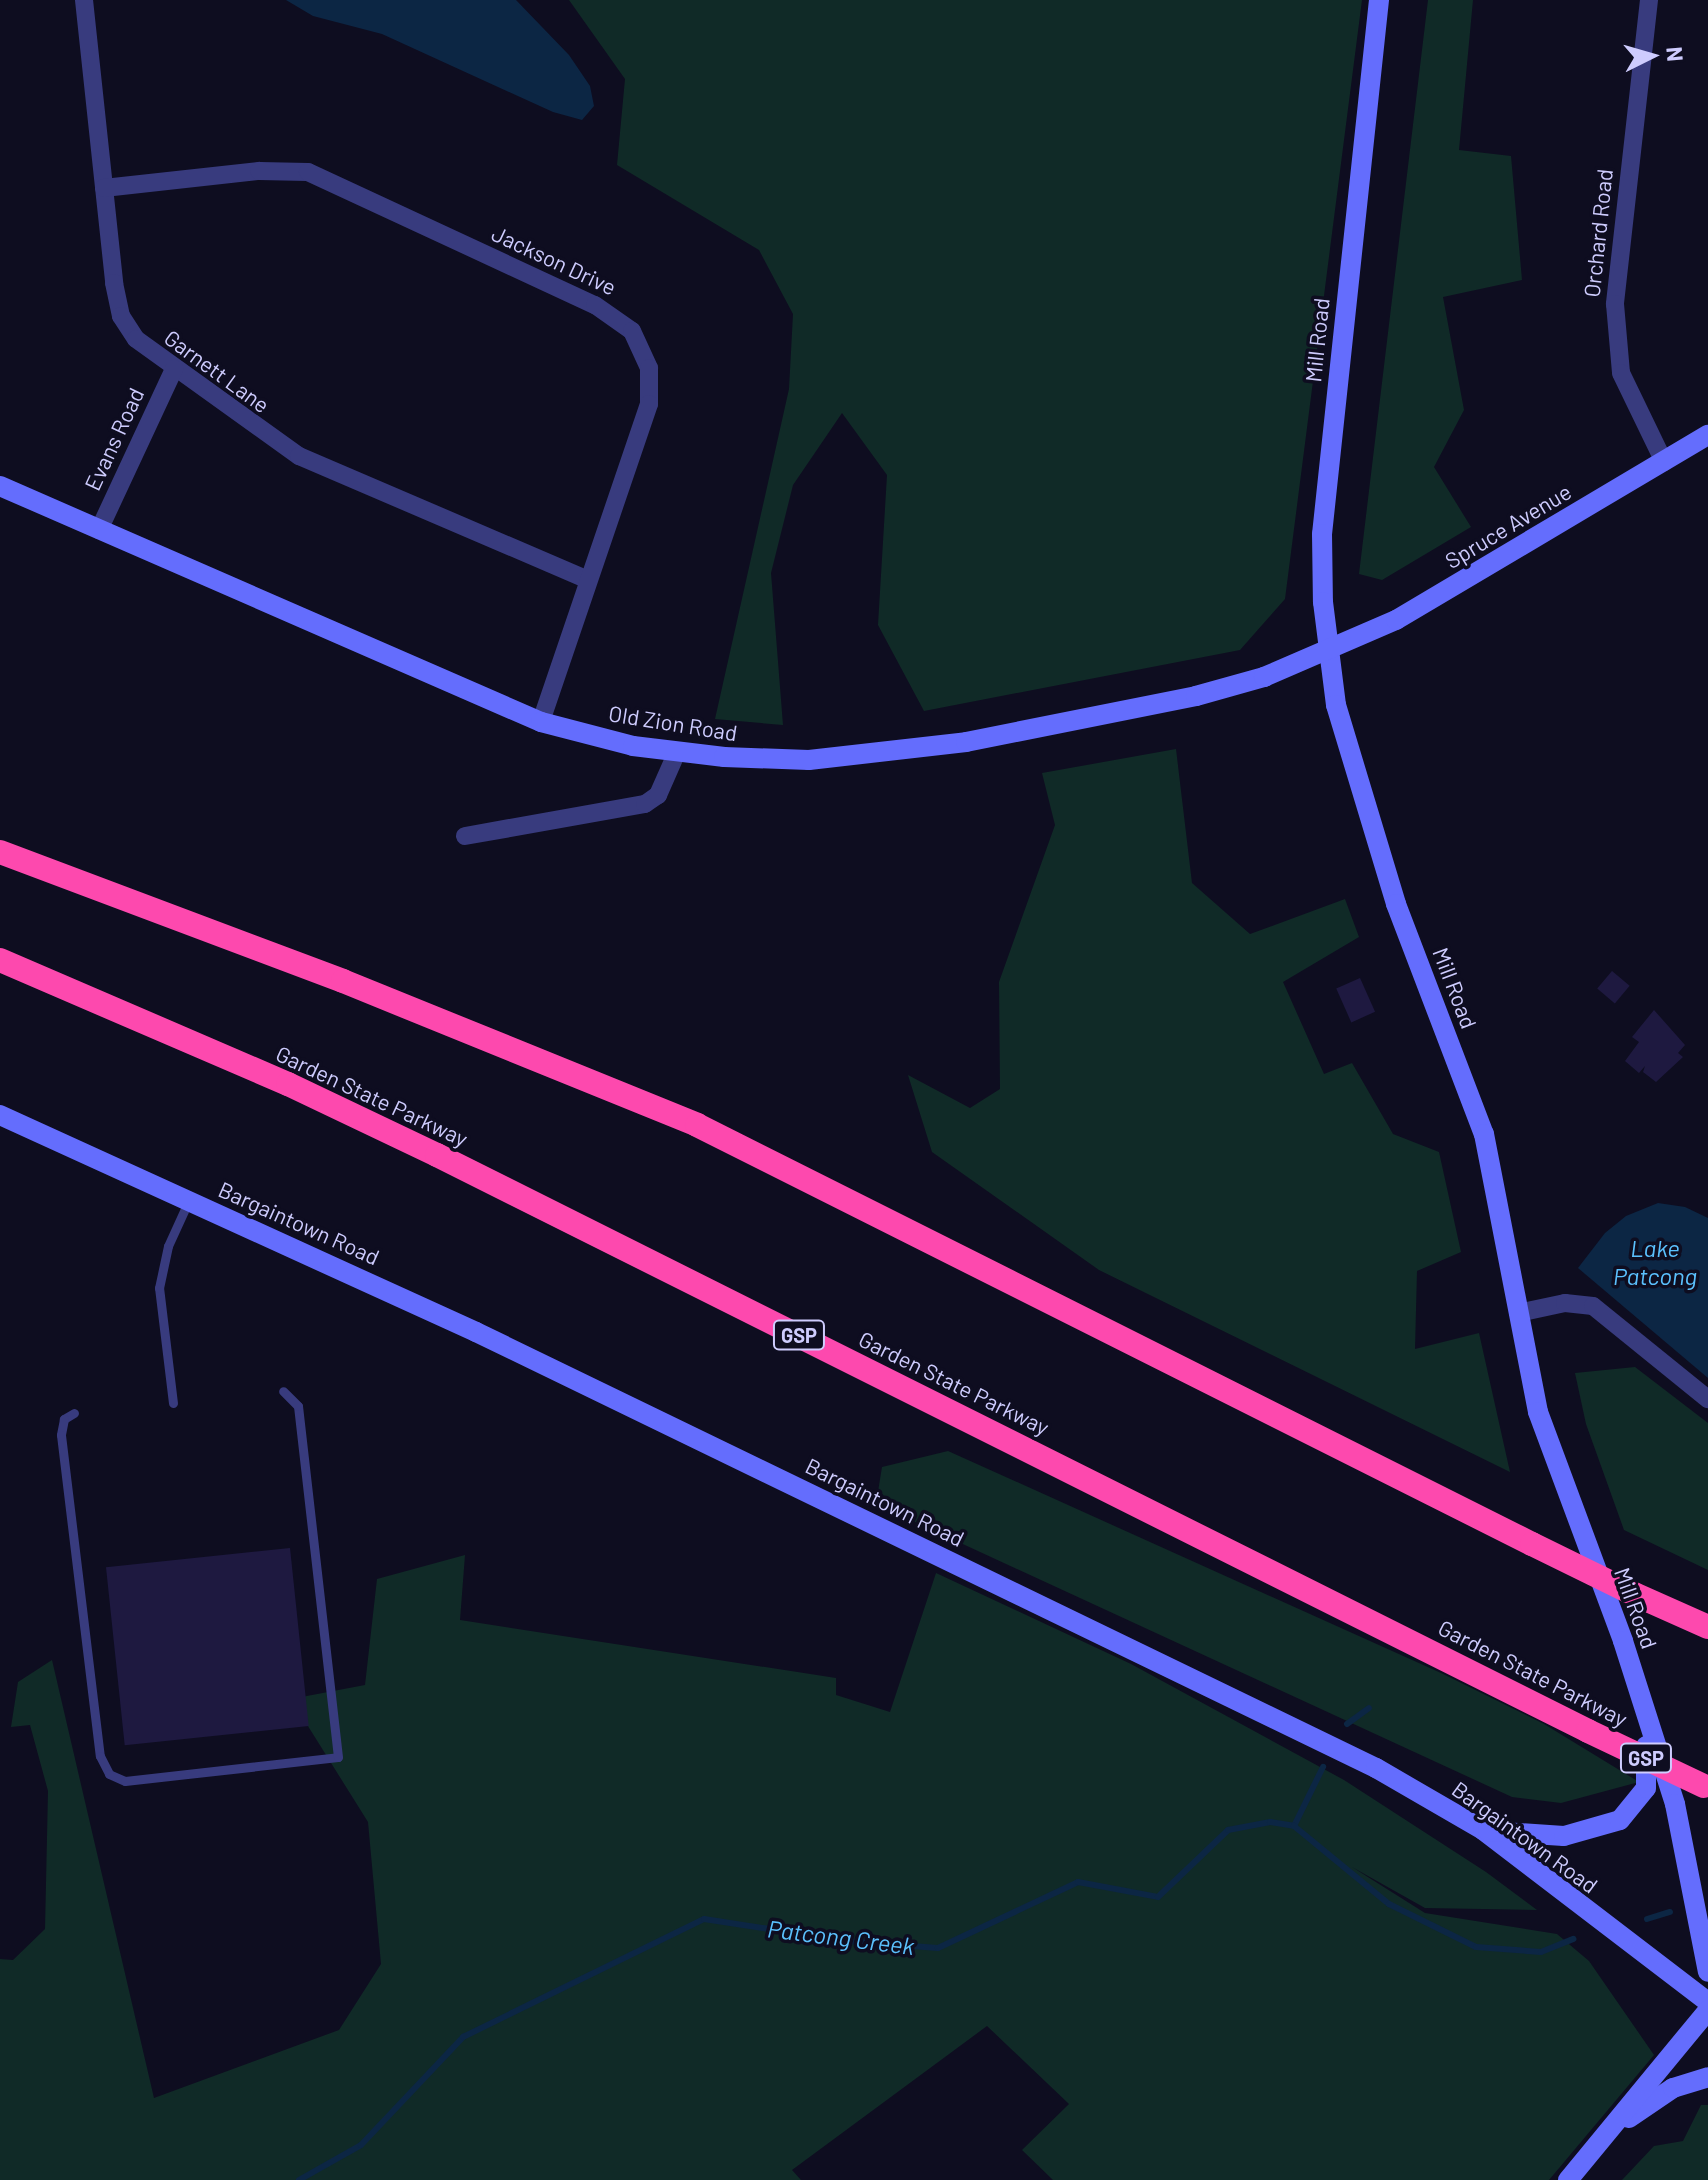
<!DOCTYPE html>
<html>
<head>
<meta charset="utf-8">
<style>
	body { margin:0 }
	#map { position:relative; width:1708px; height:2180px; overflow:hidden; background:#0e0d20; font-family:Barlow,sans-serif }
	div>[style] { position:absolute }
	.green>* { inset:0; background:#102a27 }
	.water>* { inset:0; background:#0c2644 }
	.stream>* { height:6px; margin:-3px; padding:0 3px; transform-origin:3px; border-radius:3px; background:#0c2644 }
	.building>* { inset:0; background:#1e1940; transform-origin:0 0 }
	.lane>* { height:9px; margin:-4.5px; padding:0 4.5px; transform-origin:4.5px; border-radius:4.5px; background:#383b7e }
	.street>* { height:18px; margin:-9px; padding:0 9px; transform-origin:9px; border-radius:9px; background:#383b7e }
	.secondary>* { height:20px; margin:-10px; padding:0 10px; transform-origin:10px; border-radius:10px; background:#646dfd }
	.highway>* { height:24px; margin:-12px; padding:0 12px; transform-origin:12px; border-radius:12px; background:#fd49ae }
	.highway-bridge>* { height:24px; margin:-12px; padding:0 12px; transform-origin:12px; border-radius:12px; background:#fd49ae }
	span { translate:-50% -50%; white-space:nowrap; text-align:center; line-height:1.15; -webkit-text-stroke:7px #0e0d20; paint-order:stroke }
	.shield-label span { padding:2px 6px; background:#0e0d20; border:2px solid; border-radius:6px; -webkit-text-stroke-width:0 }
	.shield-label { font-size:20px; color:#ceccfe; font-weight:700 }
	.street-label { font-size:22px; color:#ceccfe }
	.water-label { font-size:24px; color:#5bc0fd; font-style:italic }
	.north { position:absolute; left:1612px; top:16px; width:80px; height:80px; -webkit-text-stroke:6px #0e0d20; paint-order:stroke; rotate:85deg; font-size:22px; font-weight:700; line-height:32px; text-align:center; color:#ceccfe }
	.north::after { content:''; display:block; margin:auto; width:28px; height:36px; background:#ceccfe; clip-path:polygon(50% 0,100% 100%,50% 72%,0 100%) }
</style>
</head>
<body>
<div id="map">
	<div class="green">
		<div style="clip-path:polygon(569px 0,1362px 0,1285px 599px,1240px 650px,924px 711px,878px 625px,887px 475px,842px 413px,793px 485px,771px 573px,783px 725px,715px 719px,789px 389px,793px 314px,759px 250px,617px 165px,625px 79px)"></div>
		<div style="clip-path:polygon(1428px 0,1473px 0,1459px 150px,1511px 156px,1522px 280px,1443px 297px,1464px 410px,1434px 467px,1471px 527px,1382px 580px,1359px 574px)"></div>
		<div style="clip-path:polygon(1176px 749px,1192px 883px,1250px 934px,1345px 899px,1359px 937px,1283px 982px,1324px 1074px,1352px 1063px,1393px 1134px,1439px 1152px,1461px 1252px,1417px 1271px,1415px 1349px,1479px 1333px,1510px 1472px,1099px 1270px,932px 1152px,908px 1075px,970px 1108px,1000px 1089px,999px 982px,1055px 825px,1042px 773px)"></div>
		<div style="clip-path:polygon(1635px 1367px,1708px 1423px,1708px 1570px,1624px 1530px,1586px 1424px,1575px 1373px)"></div>
		<div style="clip-path:polygon(948px 1451px,1441px 1673px,1544px 1724px,1639px 1782px,1561px 1803px,1512px 1797px,876px 1504px,882px 1467px)"></div>
		<div style="clip-path:polygon(465px 1555px,460px 1620px,836px 1678px,836px 1695px,890px 1712px,936px 1573px,1131px 1664px,1344px 1780px,1486px 1872px,1537px 1910px,1425px 1908px,1352px 1867px,1425px 1913px,1557px 1934px,1589px 1961px,1654px 2055px,1549px 2180px,1053px 2180px,1022px 2150px,1069px 2104px,987px 2026px,792px 2170px,801px 2180px,0 2180px,0 1959px,13px 1960px,45px 1929px,48px 1791px,30px 1725px,11px 1727px,18px 1682px,52px 1660px,154px 2098px,339px 2030px,381px 1964px,368px 1822px,291px 1699px,365px 1685px,377px 1579px)"></div>
		<div style="clip-path:polygon(1701px 2105px,1708px 2105px,1708px 2180px,1622px 2180px,1654px 2146px,1683px 2141px)"></div>
	</div>
	<div class="water">
		<div style="clip-path:polygon(286px 0,516px 0,569px 55px,590px 86px,594px 106px,582px 120px,553px 112px,382px 34px,313px 16px)"></div>
		<div style="clip-path:polygon(1658px 1203px,1685px 1207px,1708px 1218px,1708px 1378px,1578px 1268px,1605px 1233px,1626px 1216px)"></div>
	</div>
	<div class="stream">
		<div style="left:1347px;top:1724px;width:27px;rotate:-36deg"></div>
		<div style="left:1294px;top:1826px;width:66px;rotate:-63.8deg"></div>
		<div style="left:1647px;top:1919px;width:24px;rotate:-17deg"></div>
		<div style="left:299px;top:2180px;width:71px;rotate:-29.4deg"></div>
		<div style="left:361px;top:2145px;width:149px;rotate:-46.6deg"></div>
		<div style="left:463px;top:2037px;width:268px;rotate:-26.1deg"></div>
		<div style="left:704px;top:1919px;width:145px;rotate:8.7deg"></div>
		<div style="left:847px;top:1941px;width:91px;rotate:4.4deg"></div>
		<div style="left:938px;top:1948px;width:155px;rotate:-25.2deg"></div>
		<div style="left:1078px;top:1882px;width:81px;rotate:10.6deg"></div>
		<div style="left:1158px;top:1897px;width:97px;rotate:-43.7deg"></div>
		<div style="left:1228px;top:1830px;width:43px;rotate:-10.8deg"></div>
		<div style="left:1270px;top:1822px;width:24px;rotate:9deg"></div>
		<div style="left:1294px;top:1826px;width:123px;rotate:39.4deg"></div>
		<div style="left:1389px;top:1904px;width:97px;rotate:26.3deg"></div>
		<div style="left:1476px;top:1947px;width:65px;rotate:4.4deg"></div>
		<div style="left:1541px;top:1952px;width:35px;rotate:-22deg"></div>
	</div>
	<div class="building">
		<div style="left:1612px;top:971px;width:23px;height:23px;rotate:40deg"></div>
		<div style="left:1360px;top:978px;width:37px;height:26px;rotate:66deg"></div>
		<div style="clip-path:polygon(1654px 1010px,1685px 1045px,1678px 1053px,1683px 1057px,1656px 1082px,1643px 1072px,1645px 1066px,1639px 1073px,1625px 1061px,1639px 1042px,1632px 1037px)"></div>
		<div style="left:290px;top:1548px;width:179px;height:185px;rotate:84deg"></div>
	</div>
	<div class="lane">
		<div style="left:173px;top:1403px;width:116px;rotate:-96.9deg"></div>
		<div style="left:159px;top:1288px;width:43px;rotate:-77.9deg"></div>
		<div style="left:168px;top:1246px;width:51px;rotate:-65.5deg"></div>
		<div style="left:74px;top:1413px;width:12px;rotate:149deg"></div>
		<div style="left:64px;top:1419px;width:16px;rotate:101deg"></div>
		<div style="left:61px;top:1435px;width:323px;rotate:83.1deg"></div>
		<div style="left:100px;top:1756px;width:20px;rotate:63deg"></div>
		<div style="left:109px;top:1774px;width:17px;rotate:24deg"></div>
		<div style="left:125px;top:1781px;width:214px;rotate:-6.4deg"></div>
		<div style="left:338px;top:1757px;width:353px;rotate:-96.5deg"></div>
		<div style="left:298px;top:1406px;width:21px;rotate:-135deg"></div>
	</div>
	<div class="street">
		<div style="left:84px;top:0;width:285px;rotate:83.9deg"></div>
		<div style="left:114px;top:283px;width:34px;rotate:78deg"></div>
		<div style="left:121px;top:316px;width:27px;rotate:57deg"></div>
		<div style="left:136px;top:339px;width:201px;rotate:35.7deg"></div>
		<div style="left:299px;top:456px;width:314px;rotate:23.2deg"></div>
		<div style="left:1649px;top:0;width:306px;rotate:96.4deg"></div>
		<div style="left:1615px;top:304px;width:69px;rotate:85deg"></div>
		<div style="left:1621px;top:373px;width:99px;rotate:64.2deg"></div>
		<div style="left:104px;top:188px;width:156px;rotate:-6.3deg"></div>
		<div style="left:259px;top:171px;width:49px;rotate:1.2deg"></div>
		<div style="left:308px;top:172px;width:316px;rotate:24.9deg"></div>
		<div style="left:595px;top:305px;width:45px;rotate:35.1deg"></div>
		<div style="left:632px;top:331px;width:41px;rotate:65.3deg"></div>
		<div style="left:649px;top:368px;width:36px;rotate:90deg"></div>
		<div style="left:649px;top:404px;width:336px;rotate:108.8deg"></div>
		<div style="left:99px;top:530px;width:178px;rotate:-65deg"></div>
		<div style="left:465px;top:836px;width:183px;rotate:-10.1deg"></div>
		<div style="left:645px;top:804px;width:16px;rotate:-35deg"></div>
		<div style="left:658px;top:795px;width:47px;rotate:-66.2deg"></div>
		<div style="left:1518px;top:1313px;width:48px;rotate:-12deg"></div>
		<div style="left:1565px;top:1303px;width:28px;rotate:6deg"></div>
		<div style="left:1593px;top:1306px;width:148px;rotate:39deg"></div>
	</div>
	<div class="secondary">
		<div style="left:1379px;top:0;width:537px;rotate:96.09deg"></div>
		<div style="left:1322px;top:534px;width:68px;rotate:89.2deg"></div>
		<div style="left:1323px;top:602px;width:104px;rotate:82.8deg"></div>
		<div style="left:1336px;top:705px;width:208px;rotate:73.2deg"></div>
		<div style="left:1396px;top:904px;width:246px;rotate:69.1deg"></div>
		<div style="left:1484px;top:1134px;width:283px;rotate:79deg"></div>
		<div style="left:1538px;top:1412px;width:244px;rotate:69.6deg"></div>
		<div style="left:1623px;top:1641px;width:171px;rotate:72.3deg"></div>
		<div style="left:1675px;top:1804px;width:171px;rotate:78.9deg"></div>
		<div style="left:0;top:486px;width:590px;rotate:23.57deg"></div>
		<div style="left:541px;top:722px;width:95px;rotate:14.6deg"></div>
		<div style="left:633px;top:746px;width:92px;rotate:6.9deg"></div>
		<div style="left:724px;top:757px;width:85px;rotate:2deg"></div>
		<div style="left:809px;top:760px;width:158px;rotate:-6.5deg"></div>
		<div style="left:966px;top:742px;width:235px;rotate:-11.3deg"></div>
		<div style="left:1196px;top:696px;width:71px;rotate:-15.6deg"></div>
		<div style="left:1264px;top:677px;width:144px;rotate:-23.4deg"></div>
		<div style="left:1396px;top:620px;width:363px;rotate:-30.7deg"></div>
		<div style="left:0;top:1115px;width:523px;rotate:24.51deg"></div>
		<div style="left:476px;top:1332px;width:1000px;rotate:25.85deg"></div>
		<div style="left:1376px;top:1768px;width:124px;rotate:30.1deg"></div>
		<div style="left:1483px;top:1830px;width:283px;rotate:37.4deg"></div>
		<div style="left:1488px;top:1831px;width:76px;rotate:3.8deg"></div>
		<div style="left:1564px;top:1836px;width:58px;rotate:-15.9deg"></div>
		<div style="left:1620px;top:1820px;width:41px;rotate:-50.9deg"></div>
		<div style="left:1646px;top:1788px;width:42px;rotate:-90deg"></div>
		<div style="left:1629px;top:2118px;width:53px;rotate:-34.3deg"></div>
		<div style="left:1673px;top:2088px;width:37px;rotate:-17deg"></div>
		<div style="left:1568px;top:2180px;width:220px;rotate:-50.5deg"></div>
	</div>
	<div class="highway">
		<div style="left:0;top:852px;width:366px;rotate:20.6deg"></div>
		<div style="left:343px;top:981px;width:382px;rotate:22.1deg"></div>
		<div style="left:697px;top:1125px;width:934px;rotate:26.65deg"></div>
		<div style="left:0;top:960px;width:314px;rotate:23.3deg"></div>
		<div style="left:288px;top:1084px;width:165px;rotate:25.5deg"></div>
		<div style="left:437px;top:1155px;width:1287px;rotate:26.58deg"></div>
		<div style="left:1634px;top:1594px;width:81px;rotate:24deg"></div>
	</div>
	<div class="highway-bridge">
		<div style="left:1532px;top:1544px;width:114px;rotate:26.1deg"></div>
		<div style="left:1588px;top:1731px;width:128px;rotate:25.4deg"></div>
	</div>
	<div class="shield-label">
		<span style="left:799px;top:1335px">GSP</span>
		<span style="left:1646px;top:1758px">GSP</span>
	</div>
	<div class="street-label">
		<span style="left:1598px;top:233px;rotate:-84deg">Orchard Road</span>
		<span style="left:554px;top:260px;rotate:25deg">Jackson Drive</span>
		<span style="left:1317px;top:340px;rotate:-84deg">Mill Road</span>
		<span style="left:217px;top:371px;rotate:36deg">Garnett Lane</span>
		<span style="left:114px;top:439px;rotate:-65deg">Evans Road</span>
		<span style="left:1508px;top:526px;rotate:-31deg">Spruce Avenue</span>
		<span style="left:673px;top:723px;rotate:9deg">Old Zion Road</span>
		<span style="left:1455px;top:988px;rotate:69deg">Mill Road</span>
		<span style="left:372px;top:1096px;rotate:25deg">Garden State Parkway</span>
		<span style="left:299px;top:1223px;rotate:24deg">Bargaintown Road</span>
		<span style="left:954px;top:1383px;rotate:26deg">Garden State Parkway</span>
		<span style="left:885px;top:1502px;rotate:26deg">Bargaintown Road</span>
		<span style="left:1636px;top:1608px;rotate:70deg">Mill Road</span>
		<span style="left:1533px;top:1673px;rotate:27deg">Garden State Parkway</span>
		<span style="left:1525px;top:1837px;rotate:36deg">Bargaintown Road</span>
	</div>
	<div class="water-label">
		<span style="left:1655px;top:1262px">Lake<br>Patcong</span>
		<span style="left:841px;top:1937px;rotate:7deg">Patcong Creek</span>
	</div>
	<div class="north">N</div>
</div>
</body>
</html>
